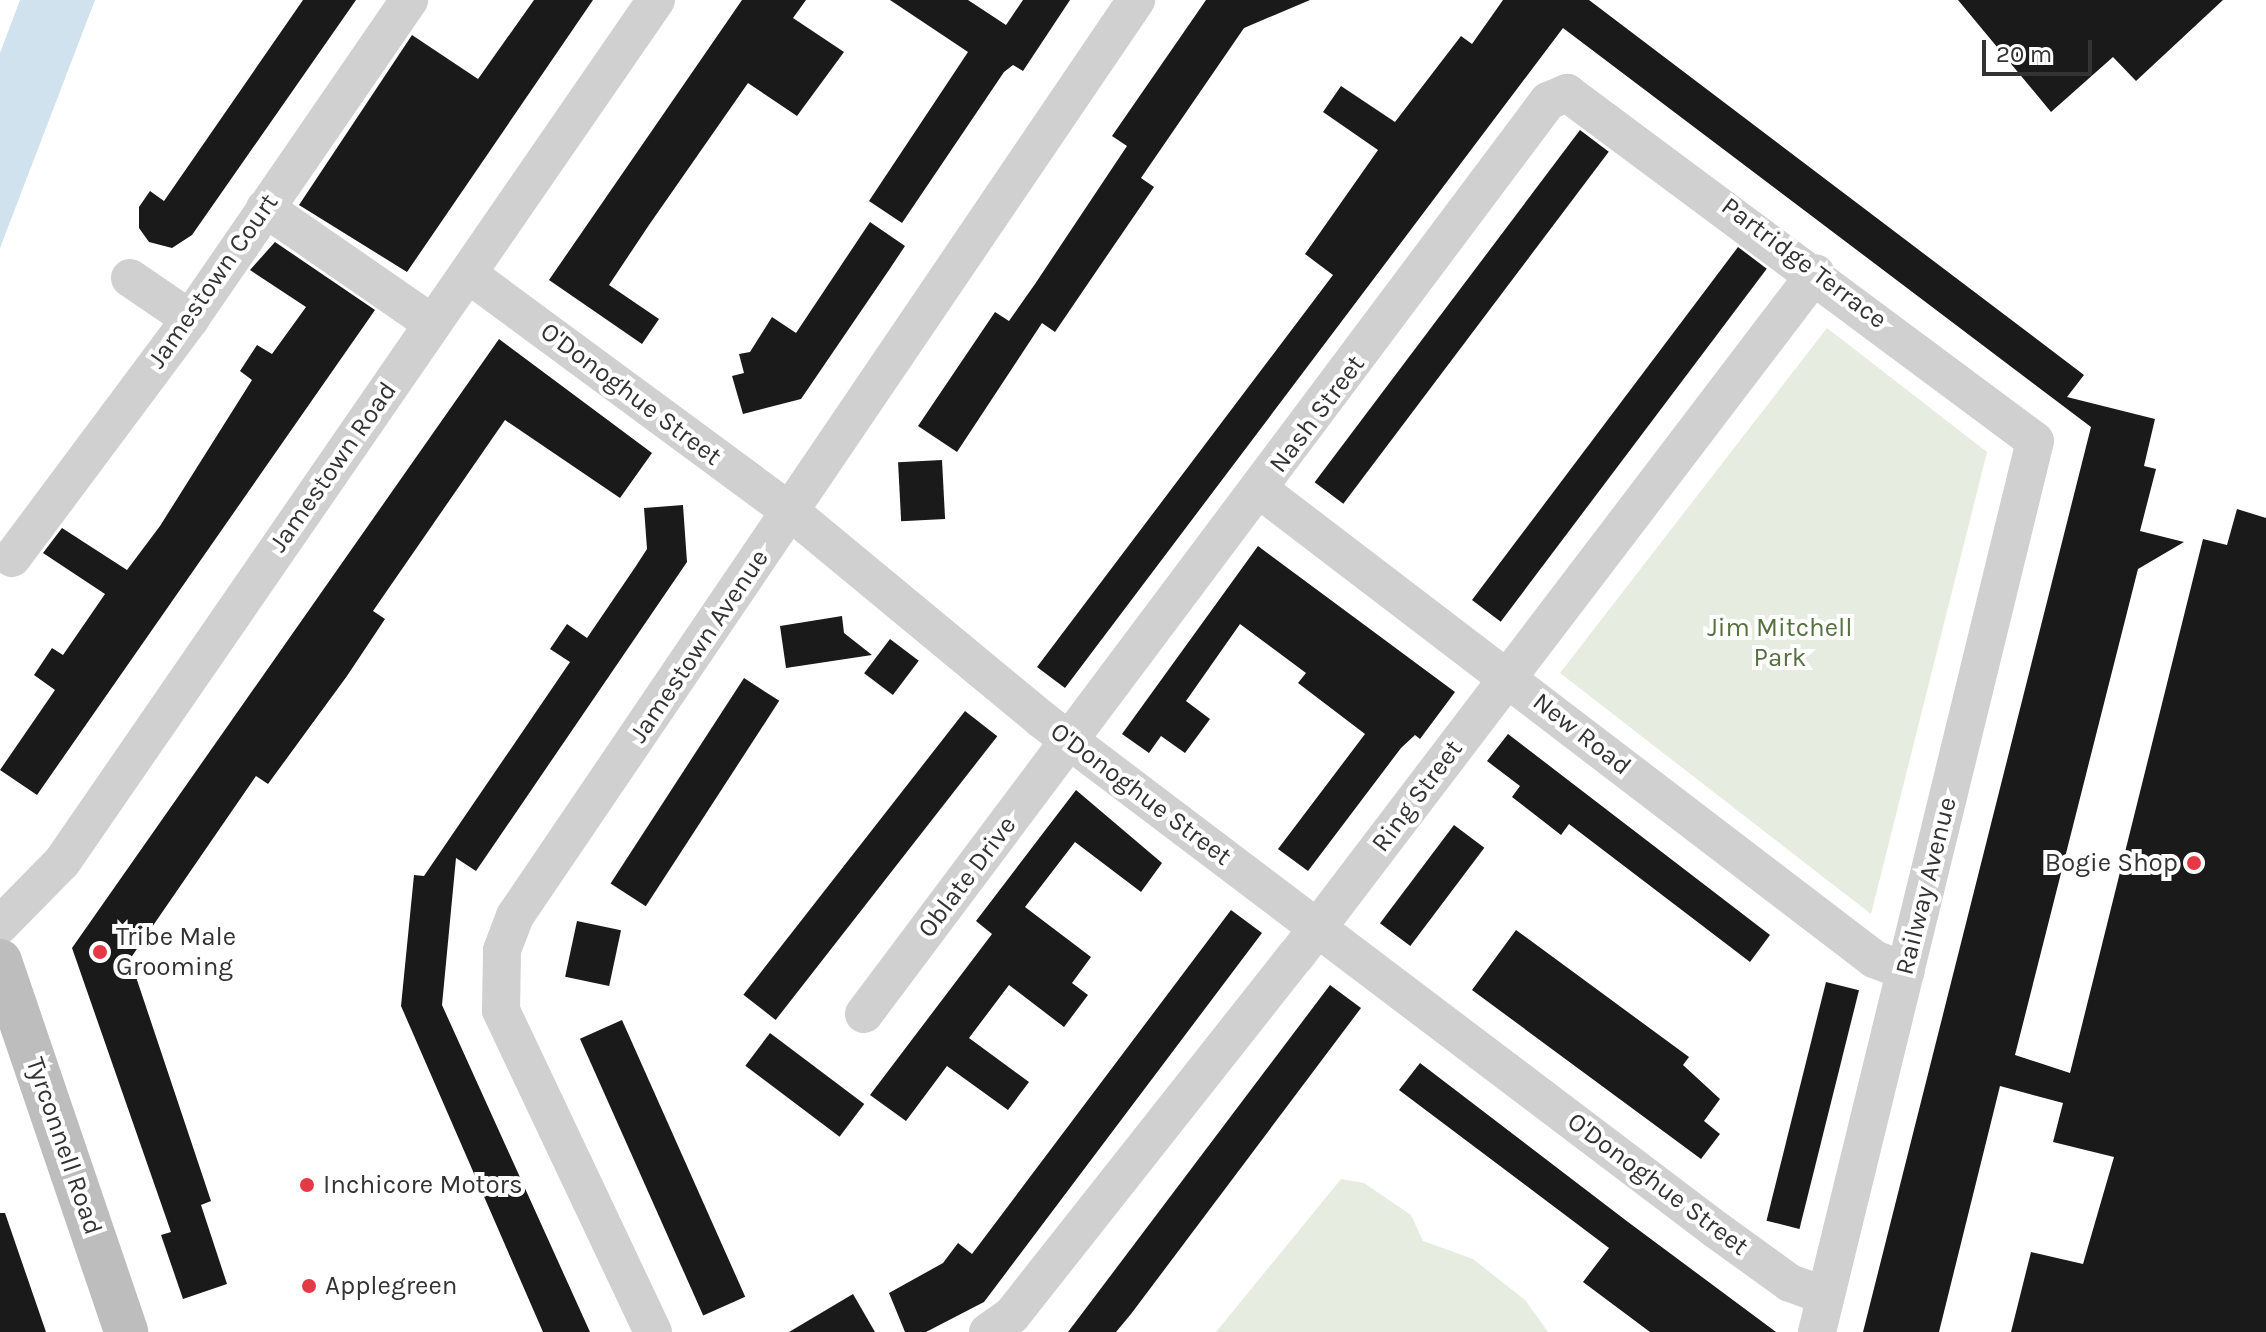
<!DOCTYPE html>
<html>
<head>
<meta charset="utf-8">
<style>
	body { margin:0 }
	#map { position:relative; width:2266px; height:1332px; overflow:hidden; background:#fff; font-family:Karla,sans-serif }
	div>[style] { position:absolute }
	.green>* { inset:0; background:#e6ecdf }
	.water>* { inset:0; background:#cfe2ee }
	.building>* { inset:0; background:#1a1a1a; transform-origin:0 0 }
	.minor>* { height:38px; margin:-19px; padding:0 19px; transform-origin:19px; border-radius:19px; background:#d0d0d0 }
	.secondary>* { height:44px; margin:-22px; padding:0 22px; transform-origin:22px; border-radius:22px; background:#bdbdbd }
	.dots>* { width:22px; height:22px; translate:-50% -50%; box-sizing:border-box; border:4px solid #fff; border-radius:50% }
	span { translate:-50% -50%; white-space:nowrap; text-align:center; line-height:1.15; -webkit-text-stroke:8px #fff; paint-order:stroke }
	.street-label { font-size:26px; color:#333 }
	.park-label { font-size:26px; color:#56703f }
	.poi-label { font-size:26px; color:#333 }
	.right { translate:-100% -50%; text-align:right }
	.left { translate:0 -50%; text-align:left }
	.scale { position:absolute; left:1982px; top:40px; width:110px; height:36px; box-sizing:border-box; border:4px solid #333; border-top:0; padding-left:10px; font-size:24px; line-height:28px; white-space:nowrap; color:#333; -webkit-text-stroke:6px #fff; paint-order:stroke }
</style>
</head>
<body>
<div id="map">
	<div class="green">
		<div style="clip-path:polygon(1827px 328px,1987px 452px,1871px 914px,1560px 673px)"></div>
		<div style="clip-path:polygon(1341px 1179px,1364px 1183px,1411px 1215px,1423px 1241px,1473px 1259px,1525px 1300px,1548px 1332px,1216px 1332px)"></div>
	</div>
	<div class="water">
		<div style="clip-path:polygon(20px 0,95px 0,0 248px,0 53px)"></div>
	</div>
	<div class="building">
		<div style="clip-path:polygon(303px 0,356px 0,192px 235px,172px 248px,149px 242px,139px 228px,139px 207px,150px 191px,164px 201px)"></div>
		<div style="clip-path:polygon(534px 0,593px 0,407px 272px,299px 205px,412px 35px,478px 79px)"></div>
		<div style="clip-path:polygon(742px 0,806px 0,793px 18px,844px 52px,797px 116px,748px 83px,649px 225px,609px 285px,659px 319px,642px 344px,549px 280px)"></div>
		<div style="clip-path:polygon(890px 0,968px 0,1006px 25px,1023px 0,1070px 0,1023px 71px,1013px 65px,1004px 72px,902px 223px,869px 201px,968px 52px)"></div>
		<div style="clip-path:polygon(1206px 0,1310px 0,1244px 28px,1141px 178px,1154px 187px,1104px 260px,1055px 332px,1042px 323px,957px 452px,918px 426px,995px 312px,1009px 321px,1035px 284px,1127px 146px,1112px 136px)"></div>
		<div style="clip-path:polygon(1503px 0,1589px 0,2084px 375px,2067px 397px,2155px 419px,2144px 466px,2156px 469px,2140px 531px,2184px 542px,2138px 569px,2015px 1055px,2070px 1073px,2203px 539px,2227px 545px,2237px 509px,2266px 518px,2266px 1332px,2011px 1332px,2031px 1252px,2083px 1264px,2114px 1157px,2053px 1142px,2063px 1103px,2000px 1086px,1939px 1332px,1863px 1332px,2091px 427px,1563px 28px,1065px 688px,1037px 667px,1333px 275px,1305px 254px,1378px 150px,1323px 112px,1341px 86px,1395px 122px,1461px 36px,1472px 44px)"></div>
		<div style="clip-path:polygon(1958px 0,2223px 0,2136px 81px,2113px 57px,2051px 112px)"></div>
		<div style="left:1580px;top:130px;width:36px;height:441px;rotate:37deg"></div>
		<div style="clip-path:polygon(870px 222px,905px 246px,889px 270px,801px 399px,743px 414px,732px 376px,744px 373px,739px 354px,750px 352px,772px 317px,796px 333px)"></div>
		<div style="clip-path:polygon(275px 242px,375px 310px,37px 795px,0 770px,55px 690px,34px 675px,52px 648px,63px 655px,105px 594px,43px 553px,62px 528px,127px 570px,160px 526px,252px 380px,240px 371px,257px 345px,272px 354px,306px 307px,250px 270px)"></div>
		<div style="left:1738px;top:247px;width:36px;height:442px;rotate:37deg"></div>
		<div style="clip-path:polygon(499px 339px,652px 453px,620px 498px,505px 420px,373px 611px,385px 619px,347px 676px,268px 784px,256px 776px,130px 959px,211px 1201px,201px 1205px,227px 1284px,183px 1299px,161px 1235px,171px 1232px,72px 948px)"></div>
		<div style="left:942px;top:460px;width:59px;height:44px;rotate:87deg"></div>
		<div style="clip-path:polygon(683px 505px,687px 562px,476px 871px,456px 858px,442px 1005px,590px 1332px,543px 1332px,401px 1006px,414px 875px,424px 876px,570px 662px,550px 649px,567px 624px,587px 638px,636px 566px,647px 549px,644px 508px)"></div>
		<div style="clip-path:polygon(1258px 546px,1455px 692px,1420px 739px,1415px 735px,1401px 748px,1308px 871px,1278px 849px,1365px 734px,1298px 683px,1306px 673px,1240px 624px,1186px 701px,1210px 719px,1185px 753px,1161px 736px,1149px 753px,1122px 734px)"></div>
		<div style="clip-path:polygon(842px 616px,844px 633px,872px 655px,786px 668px,780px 626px)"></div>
		<div style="left:890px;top:639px;width:36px;height:43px;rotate:37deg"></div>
		<div style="left:744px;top:678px;width:42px;height:245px;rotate:33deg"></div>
		<div style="left:965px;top:711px;width:41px;height:360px;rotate:38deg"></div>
		<div style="clip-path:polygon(1508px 734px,1770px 935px,1750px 962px,1569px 824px,1561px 835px,1512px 797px,1520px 786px,1487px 761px)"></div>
		<div style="clip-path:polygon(1076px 790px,1162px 863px,1141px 892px,1075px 842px,1025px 907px,1091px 957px,1072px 983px,1088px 995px,1064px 1027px,1009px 985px,969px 1038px,1029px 1082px,1008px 1110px,947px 1066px,906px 1121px,870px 1095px,992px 934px,976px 921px)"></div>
		<div style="left:1454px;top:825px;width:38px;height:123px;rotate:37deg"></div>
		<div style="clip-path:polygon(1231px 910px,1262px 933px,984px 1302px,926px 1332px,905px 1332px,889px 1293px,943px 1263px,958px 1243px,972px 1254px)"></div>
		<div style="left:577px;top:921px;width:45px;height:57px;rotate:12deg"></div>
		<div style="clip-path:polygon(1516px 930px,1689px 1057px,1683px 1065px,1720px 1099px,1704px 1121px,1720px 1134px,1701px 1159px,1472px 990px)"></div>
		<div style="left:1826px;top:982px;width:34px;height:246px;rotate:14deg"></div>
		<div style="clip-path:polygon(1330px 985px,1361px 1008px,1131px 1314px,1116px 1332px,1068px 1332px)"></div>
		<div style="left:622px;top:1020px;width:303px;height:46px;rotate:66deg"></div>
		<div style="left:770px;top:1033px;width:118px;height:41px;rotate:37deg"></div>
		<div style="clip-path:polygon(1420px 1063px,1628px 1222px,1776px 1332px,1650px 1332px,1583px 1282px,1609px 1248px,1399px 1090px)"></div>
		<div style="clip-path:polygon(0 1213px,5px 1213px,46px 1332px,0 1332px)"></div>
		<div style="clip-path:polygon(853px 1294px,875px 1332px,789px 1332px)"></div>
	</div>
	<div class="minor">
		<div style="left:265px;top:208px;width:203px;rotate:34.6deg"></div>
		<div style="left:468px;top:274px;width:401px;rotate:36.4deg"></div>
		<div style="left:791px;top:512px;width:325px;rotate:39.6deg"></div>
		<div style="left:1041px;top:719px;width:845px;rotate:37.11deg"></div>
		<div style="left:1715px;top:1229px;width:92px;rotate:35.8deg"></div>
		<div style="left:1790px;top:1283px;width:37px;rotate:20deg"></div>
		<div style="left:130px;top:278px;width:73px;rotate:34.3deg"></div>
		<div style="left:1260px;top:490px;width:773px;rotate:37.37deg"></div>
		<div style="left:1874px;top:959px;width:34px;rotate:21deg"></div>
		<div style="left:12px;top:558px;width:298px;rotate:-53.3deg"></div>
		<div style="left:190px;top:319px;width:387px;rotate:-55.5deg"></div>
		<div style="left:0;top:925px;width:88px;rotate:-45.5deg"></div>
		<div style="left:62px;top:862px;width:1047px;rotate:-55.43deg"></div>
		<div style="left:864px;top:1014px;width:1141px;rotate:-53.16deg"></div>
		<div style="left:1548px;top:101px;width:21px;rotate:-23deg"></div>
		<div style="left:1567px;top:93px;width:583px;rotate:36.63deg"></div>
		<div style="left:2035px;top:441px;width:917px;rotate:103.75deg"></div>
		<div style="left:653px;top:1332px;width:356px;rotate:-115.3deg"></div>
		<div style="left:501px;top:1010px;width:60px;rotate:-89deg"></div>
		<div style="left:502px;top:950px;width:36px;rotate:-69deg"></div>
		<div style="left:515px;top:916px;width:1107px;rotate:-55.86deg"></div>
		<div style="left:988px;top:1332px;width:29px;rotate:-35deg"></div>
		<div style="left:1012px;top:1315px;width:458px;rotate:-51.7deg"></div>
		<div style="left:1296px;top:956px;width:858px;rotate:-52.72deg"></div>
	</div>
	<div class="secondary">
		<div style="left:0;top:961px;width:392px;rotate:71.2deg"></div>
	</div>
	<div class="dots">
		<div style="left:2194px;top:863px;background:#e63946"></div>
		<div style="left:100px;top:952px;background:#e63946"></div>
		<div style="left:307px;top:1185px;background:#e63946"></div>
		<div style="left:309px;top:1286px;background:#e63946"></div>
	</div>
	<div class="street-label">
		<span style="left:1804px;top:263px;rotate:37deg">Partridge Terrace</span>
		<span style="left:213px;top:281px;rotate:-55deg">Jamestown Court</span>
		<span style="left:631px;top:394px;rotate:37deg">O'Donoghue Street</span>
		<span style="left:1317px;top:414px;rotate:-53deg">Nash Street</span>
		<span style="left:333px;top:467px;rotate:-55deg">Jamestown Road</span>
		<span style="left:699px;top:646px;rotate:-56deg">Jamestown Avenue</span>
		<span style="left:1582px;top:734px;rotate:38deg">New Road</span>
		<span style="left:1141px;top:794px;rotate:37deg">O'Donoghue Street</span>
		<span style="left:1417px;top:796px;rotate:-53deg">Ring Street</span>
		<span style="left:967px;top:877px;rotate:-53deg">Oblate Drive</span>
		<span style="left:1926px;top:886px;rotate:-76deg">Railway Avenue</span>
		<span style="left:64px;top:1146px;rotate:71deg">Tyrconnell Road</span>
		<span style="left:1658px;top:1184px;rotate:37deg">O'Donoghue Street</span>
	</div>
	<div class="park-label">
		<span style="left:1780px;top:643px">Jim Mitchell<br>Park</span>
	</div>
	<div class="poi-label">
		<span class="right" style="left:2178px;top:863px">Bogie Shop</span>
		<span class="left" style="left:116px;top:952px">Tribe Male<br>Grooming</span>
		<span class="left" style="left:323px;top:1185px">Inchicore Motors</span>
		<span class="left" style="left:325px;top:1286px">Applegreen</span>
	</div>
	<div class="scale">20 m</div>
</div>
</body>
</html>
